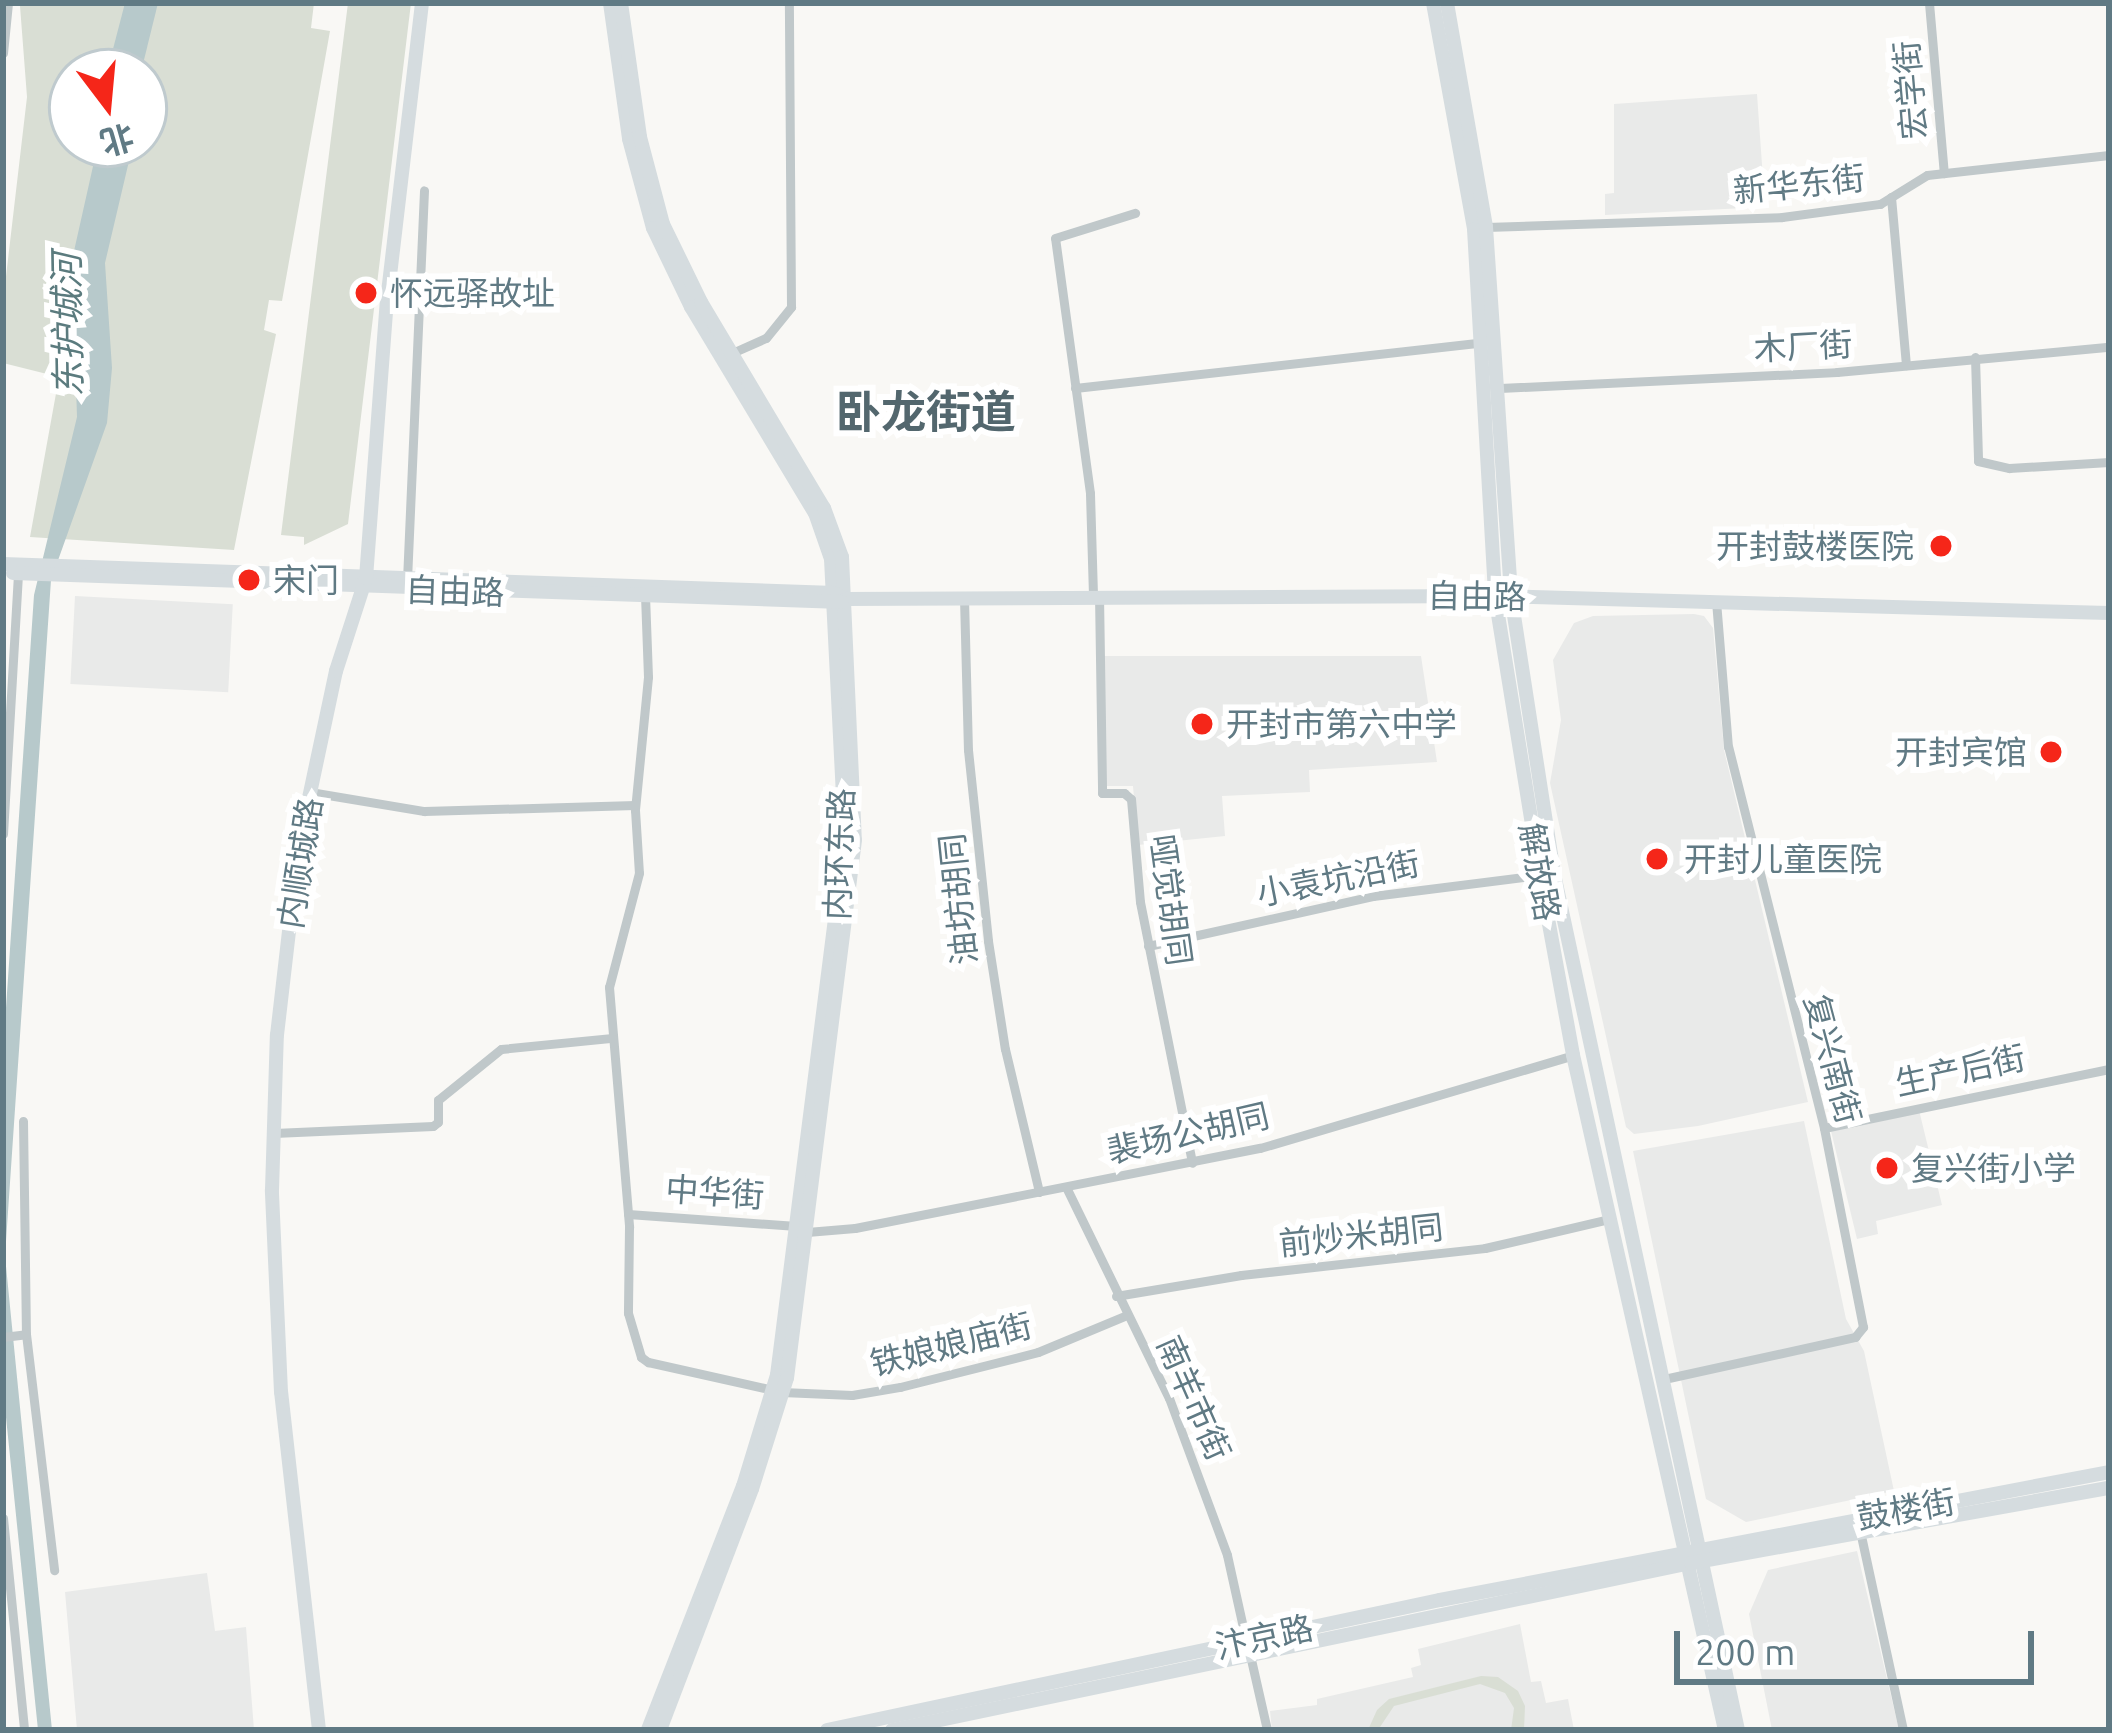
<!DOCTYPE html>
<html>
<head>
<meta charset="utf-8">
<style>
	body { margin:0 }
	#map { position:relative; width:2112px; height:1733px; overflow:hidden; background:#f9f8f5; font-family:Ubuntu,"Noto Sans SC",sans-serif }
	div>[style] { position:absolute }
	.built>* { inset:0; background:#e9eae9; transform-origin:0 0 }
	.green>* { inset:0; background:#d9ded4 }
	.water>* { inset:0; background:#b7c9cb }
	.street>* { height:9px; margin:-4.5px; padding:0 4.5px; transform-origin:4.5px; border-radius:4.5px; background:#c0c8ca }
	.secondary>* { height:14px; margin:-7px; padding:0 7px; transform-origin:7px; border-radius:7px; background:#d5dcdf }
	.dots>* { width:33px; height:33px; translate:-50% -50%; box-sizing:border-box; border:6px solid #fff; border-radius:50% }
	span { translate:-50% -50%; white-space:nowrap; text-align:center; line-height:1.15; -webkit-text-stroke:12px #fff; paint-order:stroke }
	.street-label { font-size:33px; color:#607a84 }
	.poi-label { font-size:33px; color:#607a84 }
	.left { translate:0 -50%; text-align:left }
	.right { translate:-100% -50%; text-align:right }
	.water-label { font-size:36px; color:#5b7b7e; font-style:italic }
	.district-label { font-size:45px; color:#53676e; font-weight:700 }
	.frame { position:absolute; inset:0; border:6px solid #607a84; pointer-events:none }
	.north { position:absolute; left:48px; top:48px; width:120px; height:120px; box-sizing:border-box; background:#fff; border:3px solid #bfcace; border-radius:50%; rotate:164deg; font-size:33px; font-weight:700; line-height:48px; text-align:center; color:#607a84 }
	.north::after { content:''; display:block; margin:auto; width:42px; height:54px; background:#f52619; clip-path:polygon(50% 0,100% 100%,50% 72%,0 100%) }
	.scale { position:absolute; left:1674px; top:1631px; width:360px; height:54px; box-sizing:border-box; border:6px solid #607a84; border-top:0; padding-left:15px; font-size:36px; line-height:42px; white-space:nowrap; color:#607a84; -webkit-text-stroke:9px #fff; paint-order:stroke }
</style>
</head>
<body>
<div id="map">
	<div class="built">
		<div style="clip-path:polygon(1757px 94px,1765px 207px,1605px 215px,1605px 194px,1614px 193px,1614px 104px)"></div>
		<div style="left:75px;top:596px;width:158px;height:88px;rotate:3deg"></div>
		<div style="clip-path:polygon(1593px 616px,1694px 614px,1704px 616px,1713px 628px,1724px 750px,1808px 1102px,1698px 1126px,1634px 1134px,1626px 1127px,1550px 783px,1561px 720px,1553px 660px,1574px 623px)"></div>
		<div style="clip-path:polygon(1102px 656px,1421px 656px,1437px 762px,1309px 770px,1310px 792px,1222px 796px,1225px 836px,1138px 845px,1133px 786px,1105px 786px)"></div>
		<div style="clip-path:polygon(1919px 1110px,1942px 1205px,1876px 1221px,1878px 1234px,1857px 1239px,1831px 1131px)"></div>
		<div style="clip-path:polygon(1804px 1121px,1846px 1319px,1864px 1351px,1894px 1491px,1746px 1522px,1706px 1499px,1633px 1151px)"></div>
		<div style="clip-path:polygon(1857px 1551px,1899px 1730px,1772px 1730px,1749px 1614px,1768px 1570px)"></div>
		<div style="clip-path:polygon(207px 1573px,215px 1631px,246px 1627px,254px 1730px,77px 1730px,65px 1592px)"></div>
		<div style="clip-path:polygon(1520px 1624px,1531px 1682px,1541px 1681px,1546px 1703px,1568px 1699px,1574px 1730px,1272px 1730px,1270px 1711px,1317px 1705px,1317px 1699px,1413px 1677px,1411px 1668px,1421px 1665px,1418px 1649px)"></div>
	</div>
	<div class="green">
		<div style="clip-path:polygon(evenodd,49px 3px,314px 3px,311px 28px,330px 31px,282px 301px,269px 300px,264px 330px,276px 334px,234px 550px,30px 537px,59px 377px,3px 363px,3px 302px,27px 97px,20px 6px,49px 3px,72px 72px,144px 72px,144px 144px,72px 144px,72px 72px)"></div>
		<div style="clip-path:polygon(348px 3px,411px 3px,348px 524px,304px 545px,304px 537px,281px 535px)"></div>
		<div style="clip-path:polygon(1481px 1676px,1498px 1677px,1518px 1691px,1525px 1706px,1524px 1730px,1511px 1730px,1514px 1708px,1505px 1693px,1480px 1684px,1394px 1706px,1378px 1730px,1368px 1730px,1377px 1710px,1389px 1699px)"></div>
	</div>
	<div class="water">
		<div style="clip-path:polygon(125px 3px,158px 3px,141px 72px,107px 72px)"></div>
		<div style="clip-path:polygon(98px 144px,133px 144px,105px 263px,112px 368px,107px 423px,51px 580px,5px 1256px,52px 1730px,38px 1730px,3px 1388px,3px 1052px,34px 595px,77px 417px,72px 260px)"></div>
	</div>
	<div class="street">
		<div style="left:1929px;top:3px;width:171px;rotate:85deg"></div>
		<div style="left:3px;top:53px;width:50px;rotate:-84.3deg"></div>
		<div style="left:1891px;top:197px;width:169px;rotate:84.9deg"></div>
		<div style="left:1486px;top:227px;width:296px;rotate:-1.9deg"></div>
		<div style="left:1782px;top:217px;width:99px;rotate:-7.6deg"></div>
		<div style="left:1880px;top:204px;width:55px;rotate:-31.7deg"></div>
		<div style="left:1927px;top:175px;width:183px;rotate:-6.3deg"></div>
		<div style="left:732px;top:353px;width:37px;rotate:-24deg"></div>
		<div style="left:766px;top:338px;width:40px;rotate:-51deg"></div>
		<div style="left:791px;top:307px;width:304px;rotate:-90.4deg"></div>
		<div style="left:1975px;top:357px;width:104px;rotate:88.3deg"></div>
		<div style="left:1978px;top:461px;width:32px;rotate:13deg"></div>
		<div style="left:2009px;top:468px;width:100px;rotate:-3.4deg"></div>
		<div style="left:1075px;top:388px;width:411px;rotate:-6.4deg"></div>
		<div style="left:1500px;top:388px;width:337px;rotate:-2.7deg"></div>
		<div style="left:1837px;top:372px;width:273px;rotate:-5.3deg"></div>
		<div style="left:407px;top:580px;width:390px;rotate:-87.5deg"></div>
		<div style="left:645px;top:595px;width:82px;rotate:87.9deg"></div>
		<div style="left:648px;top:677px;width:134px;rotate:95.6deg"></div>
		<div style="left:635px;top:810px;width:63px;rotate:86.4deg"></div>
		<div style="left:639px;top:873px;width:118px;rotate:104.7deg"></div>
		<div style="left:609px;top:987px;width:241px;rotate:85.2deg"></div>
		<div style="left:629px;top:1227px;width:86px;rotate:90.7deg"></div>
		<div style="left:628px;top:1313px;width:46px;rotate:73.5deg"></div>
		<div style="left:641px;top:1357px;width:9px;rotate:36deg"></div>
		<div style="left:648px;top:1362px;width:128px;rotate:12.6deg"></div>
		<div style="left:1093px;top:595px;width:102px;rotate:-91.7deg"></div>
		<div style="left:1090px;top:493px;width:257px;rotate:-97.8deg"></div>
		<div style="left:1055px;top:238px;width:84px;rotate:-17.4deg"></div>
		<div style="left:1099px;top:595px;width:198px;rotate:89.1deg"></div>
		<div style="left:1102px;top:793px;width:22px"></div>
		<div style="left:1124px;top:793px;width:9px;rotate:41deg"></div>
		<div style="left:1131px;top:799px;width:103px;rotate:85deg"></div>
		<div style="left:1140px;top:902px;width:266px;rotate:78.7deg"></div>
		<div style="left:964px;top:598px;width:152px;rotate:88.5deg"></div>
		<div style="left:968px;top:750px;width:192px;rotate:84deg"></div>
		<div style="left:988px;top:941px;width:109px;rotate:81.1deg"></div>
		<div style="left:1005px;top:1049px;width:147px;rotate:76.6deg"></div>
		<div style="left:310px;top:792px;width:116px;rotate:9.5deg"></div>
		<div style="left:424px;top:811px;width:211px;rotate:-1.6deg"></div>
		<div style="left:3px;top:834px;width:261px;rotate:-86.7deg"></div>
		<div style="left:1148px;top:946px;width:230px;rotate:-12.5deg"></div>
		<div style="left:1373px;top:896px;width:168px;rotate:-7.2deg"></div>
		<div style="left:23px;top:1121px;width:213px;rotate:89.2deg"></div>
		<div style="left:26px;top:1334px;width:238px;rotate:83.2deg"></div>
		<div style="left:1824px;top:1128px;width:291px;rotate:-11.7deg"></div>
		<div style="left:274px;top:1133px;width:159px;rotate:-2.5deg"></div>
		<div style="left:433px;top:1126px;width:6px;rotate:-39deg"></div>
		<div style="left:438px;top:1122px;width:22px;rotate:-90deg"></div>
		<div style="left:438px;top:1100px;width:81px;rotate:-39deg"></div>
		<div style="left:501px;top:1049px;width:112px;rotate:-5.7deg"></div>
		<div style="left:1066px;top:1187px;width:235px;rotate:64deg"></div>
		<div style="left:1169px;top:1398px;width:167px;rotate:69.7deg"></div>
		<div style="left:1227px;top:1555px;width:88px;rotate:77.5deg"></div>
		<div style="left:628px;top:1214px;width:169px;rotate:4.1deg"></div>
		<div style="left:807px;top:1232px;width:48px;rotate:-4.8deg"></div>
		<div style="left:855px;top:1228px;width:413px;rotate:-11.2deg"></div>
		<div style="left:1260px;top:1148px;width:327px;rotate:-16.5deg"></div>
		<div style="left:1116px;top:1296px;width:127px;rotate:-9.5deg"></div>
		<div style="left:1241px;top:1275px;width:245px;rotate:-6.3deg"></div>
		<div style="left:1485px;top:1248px;width:128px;rotate:-13.1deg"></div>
		<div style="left:3px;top:1337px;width:23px;rotate:-7deg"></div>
		<div style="left:1664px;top:1379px;width:196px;rotate:-12.4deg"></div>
		<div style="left:1855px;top:1337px;width:13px;rotate:-51deg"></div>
		<div style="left:1863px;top:1327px;width:203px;rotate:-101.1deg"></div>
		<div style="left:1824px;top:1128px;width:393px;rotate:-104.1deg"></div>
		<div style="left:1728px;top:747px;width:146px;rotate:-94.7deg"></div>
		<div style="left:782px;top:1392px;width:70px;rotate:2.5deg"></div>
		<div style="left:852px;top:1395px;width:49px;rotate:-9.5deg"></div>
		<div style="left:900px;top:1387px;width:142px;rotate:-14.2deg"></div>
		<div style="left:1038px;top:1352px;width:96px;rotate:-22.6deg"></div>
		<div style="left:3px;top:1518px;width:213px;rotate:84.3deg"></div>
		<div style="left:1860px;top:1531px;width:204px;rotate:77.8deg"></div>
		<div style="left:1250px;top:1655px;width:77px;rotate:77.2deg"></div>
	</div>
	<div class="secondary">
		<div style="left:610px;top:3px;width:137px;rotate:82deg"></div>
		<div style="left:629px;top:139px;width:92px;rotate:74.9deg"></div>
		<div style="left:653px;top:228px;width:88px;rotate:64.3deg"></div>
		<div style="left:691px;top:307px;width:240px;rotate:59deg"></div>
		<div style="left:815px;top:513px;width:49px;rotate:70.8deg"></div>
		<div style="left:831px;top:559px;width:281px;rotate:87.1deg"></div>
		<div style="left:845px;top:840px;width:539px;rotate:97.24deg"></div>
		<div style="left:777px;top:1375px;width:116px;rotate:107deg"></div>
		<div style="left:743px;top:1486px;width:262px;rotate:111.3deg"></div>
		<div style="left:621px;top:3px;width:135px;rotate:81.9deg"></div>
		<div style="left:640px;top:137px;width:90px;rotate:75.2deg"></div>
		<div style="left:663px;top:224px;width:87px;rotate:64deg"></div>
		<div style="left:701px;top:302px;width:240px;rotate:59.2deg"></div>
		<div style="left:824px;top:508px;width:52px;rotate:69.8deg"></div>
		<div style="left:842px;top:557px;width:283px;rotate:87.4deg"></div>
		<div style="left:855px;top:840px;width:542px;rotate:97.2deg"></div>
		<div style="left:787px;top:1378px;width:116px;rotate:107.5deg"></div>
		<div style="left:752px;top:1489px;width:258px;rotate:110.9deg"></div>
		<div style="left:1433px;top:3px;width:230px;rotate:79.7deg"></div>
		<div style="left:1474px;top:229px;width:368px;rotate:86.7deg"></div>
		<div style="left:1495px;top:596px;width:283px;rotate:80.8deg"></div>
		<div style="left:1540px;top:875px;width:183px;rotate:79.6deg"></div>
		<div style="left:1573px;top:1055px;width:692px;rotate:77.31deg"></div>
		<div style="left:1447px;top:3px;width:227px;rotate:80.1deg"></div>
		<div style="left:1486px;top:227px;width:370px;rotate:86.1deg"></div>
		<div style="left:1511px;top:596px;width:281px;rotate:81.2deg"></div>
		<div style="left:1554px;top:874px;width:876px;rotate:77.87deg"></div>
		<div style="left:3px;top:564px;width:832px;rotate:2deg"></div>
		<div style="left:834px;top:593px;width:13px;rotate:27deg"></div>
		<div style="left:846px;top:599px;width:649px;rotate:-0.26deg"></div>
		<div style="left:1495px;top:596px;width:614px;rotate:1.59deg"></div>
		<div style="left:13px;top:573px;width:829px;rotate:2.01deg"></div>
		<div style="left:319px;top:1730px;width:340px;rotate:-96.4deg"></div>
		<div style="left:281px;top:1392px;width:202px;rotate:-92.6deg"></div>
		<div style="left:272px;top:1190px;width:155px;rotate:-88.2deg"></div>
		<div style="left:277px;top:1035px;width:191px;rotate:-83.4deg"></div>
		<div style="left:299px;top:845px;width:178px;rotate:-78deg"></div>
		<div style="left:336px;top:671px;width:98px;rotate:-72.1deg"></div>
		<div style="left:366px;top:578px;width:278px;rotate:-85.7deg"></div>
		<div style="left:387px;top:301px;width:300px;rotate:-83.3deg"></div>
		<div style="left:827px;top:1730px;width:627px;rotate:-11.97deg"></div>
		<div style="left:1440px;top:1600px;width:681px;rotate:-10.83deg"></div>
		<div style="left:892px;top:1730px;width:816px;rotate:-11.81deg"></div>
		<div style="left:1691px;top:1563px;width:425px;rotate:-10.2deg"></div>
	</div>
	<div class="dots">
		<div style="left:366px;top:293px;background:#f52619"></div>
		<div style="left:1941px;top:546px;background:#f52619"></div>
		<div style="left:249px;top:580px;background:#f52619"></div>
		<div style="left:1202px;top:724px;background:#f52619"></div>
		<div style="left:2051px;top:752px;background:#f52619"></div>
		<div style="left:1657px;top:859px;background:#f52619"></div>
		<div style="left:1887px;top:1168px;background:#f52619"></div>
	</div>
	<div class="street-label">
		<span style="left:1910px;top:90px;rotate:-95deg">宏学街</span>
		<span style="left:1799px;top:184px;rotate:-6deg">新华东街</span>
		<span style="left:1803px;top:346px;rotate:-3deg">木厂街</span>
		<span style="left:455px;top:591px;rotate:2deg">自由路</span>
		<span style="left:1477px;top:596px;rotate:1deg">自由路</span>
		<span style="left:839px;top:854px;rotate:-88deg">内环东路</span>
		<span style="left:300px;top:863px;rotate:-81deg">内顺城路</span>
		<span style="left:1540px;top:872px;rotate:80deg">解放路</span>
		<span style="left:1338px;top:878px;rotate:-11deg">小袁坑沿街</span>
		<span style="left:958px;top:899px;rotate:-96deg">油坊胡同</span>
		<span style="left:1171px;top:900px;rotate:82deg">哑觉胡同</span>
		<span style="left:1833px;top:1059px;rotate:75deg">复兴南街</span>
		<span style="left:1960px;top:1070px;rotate:-12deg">生产后街</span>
		<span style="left:1188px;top:1133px;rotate:-13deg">裴场公胡同</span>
		<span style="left:715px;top:1192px;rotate:4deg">中华街</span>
		<span style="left:1361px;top:1235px;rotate:-6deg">前炒米胡同</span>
		<span style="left:951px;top:1344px;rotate:-14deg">铁娘娘庙街</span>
		<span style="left:1194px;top:1398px;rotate:66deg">南羊市街</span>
		<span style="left:1906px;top:1509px;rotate:-10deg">鼓楼街</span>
		<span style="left:1264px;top:1637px;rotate:-12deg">汴京路</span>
	</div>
	<div class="poi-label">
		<span class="left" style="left:390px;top:293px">怀远驿故址</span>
		<span class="right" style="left:1914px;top:546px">开封鼓楼医院</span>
		<span class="left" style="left:273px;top:580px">宋门</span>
		<span class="left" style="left:1226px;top:724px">开封市第六中学</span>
		<span class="right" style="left:2027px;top:752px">开封宾馆</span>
		<span class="left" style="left:1684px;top:859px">开封儿童医院</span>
		<span class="left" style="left:1911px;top:1168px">复兴街小学</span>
	</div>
	<div class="water-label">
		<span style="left:67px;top:325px;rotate:-91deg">东护城河</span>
	</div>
	<div class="district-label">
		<span style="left:926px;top:412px">卧龙街道</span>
	</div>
	<div class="frame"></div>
	<div class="north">北</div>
	<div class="scale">200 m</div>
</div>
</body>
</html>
